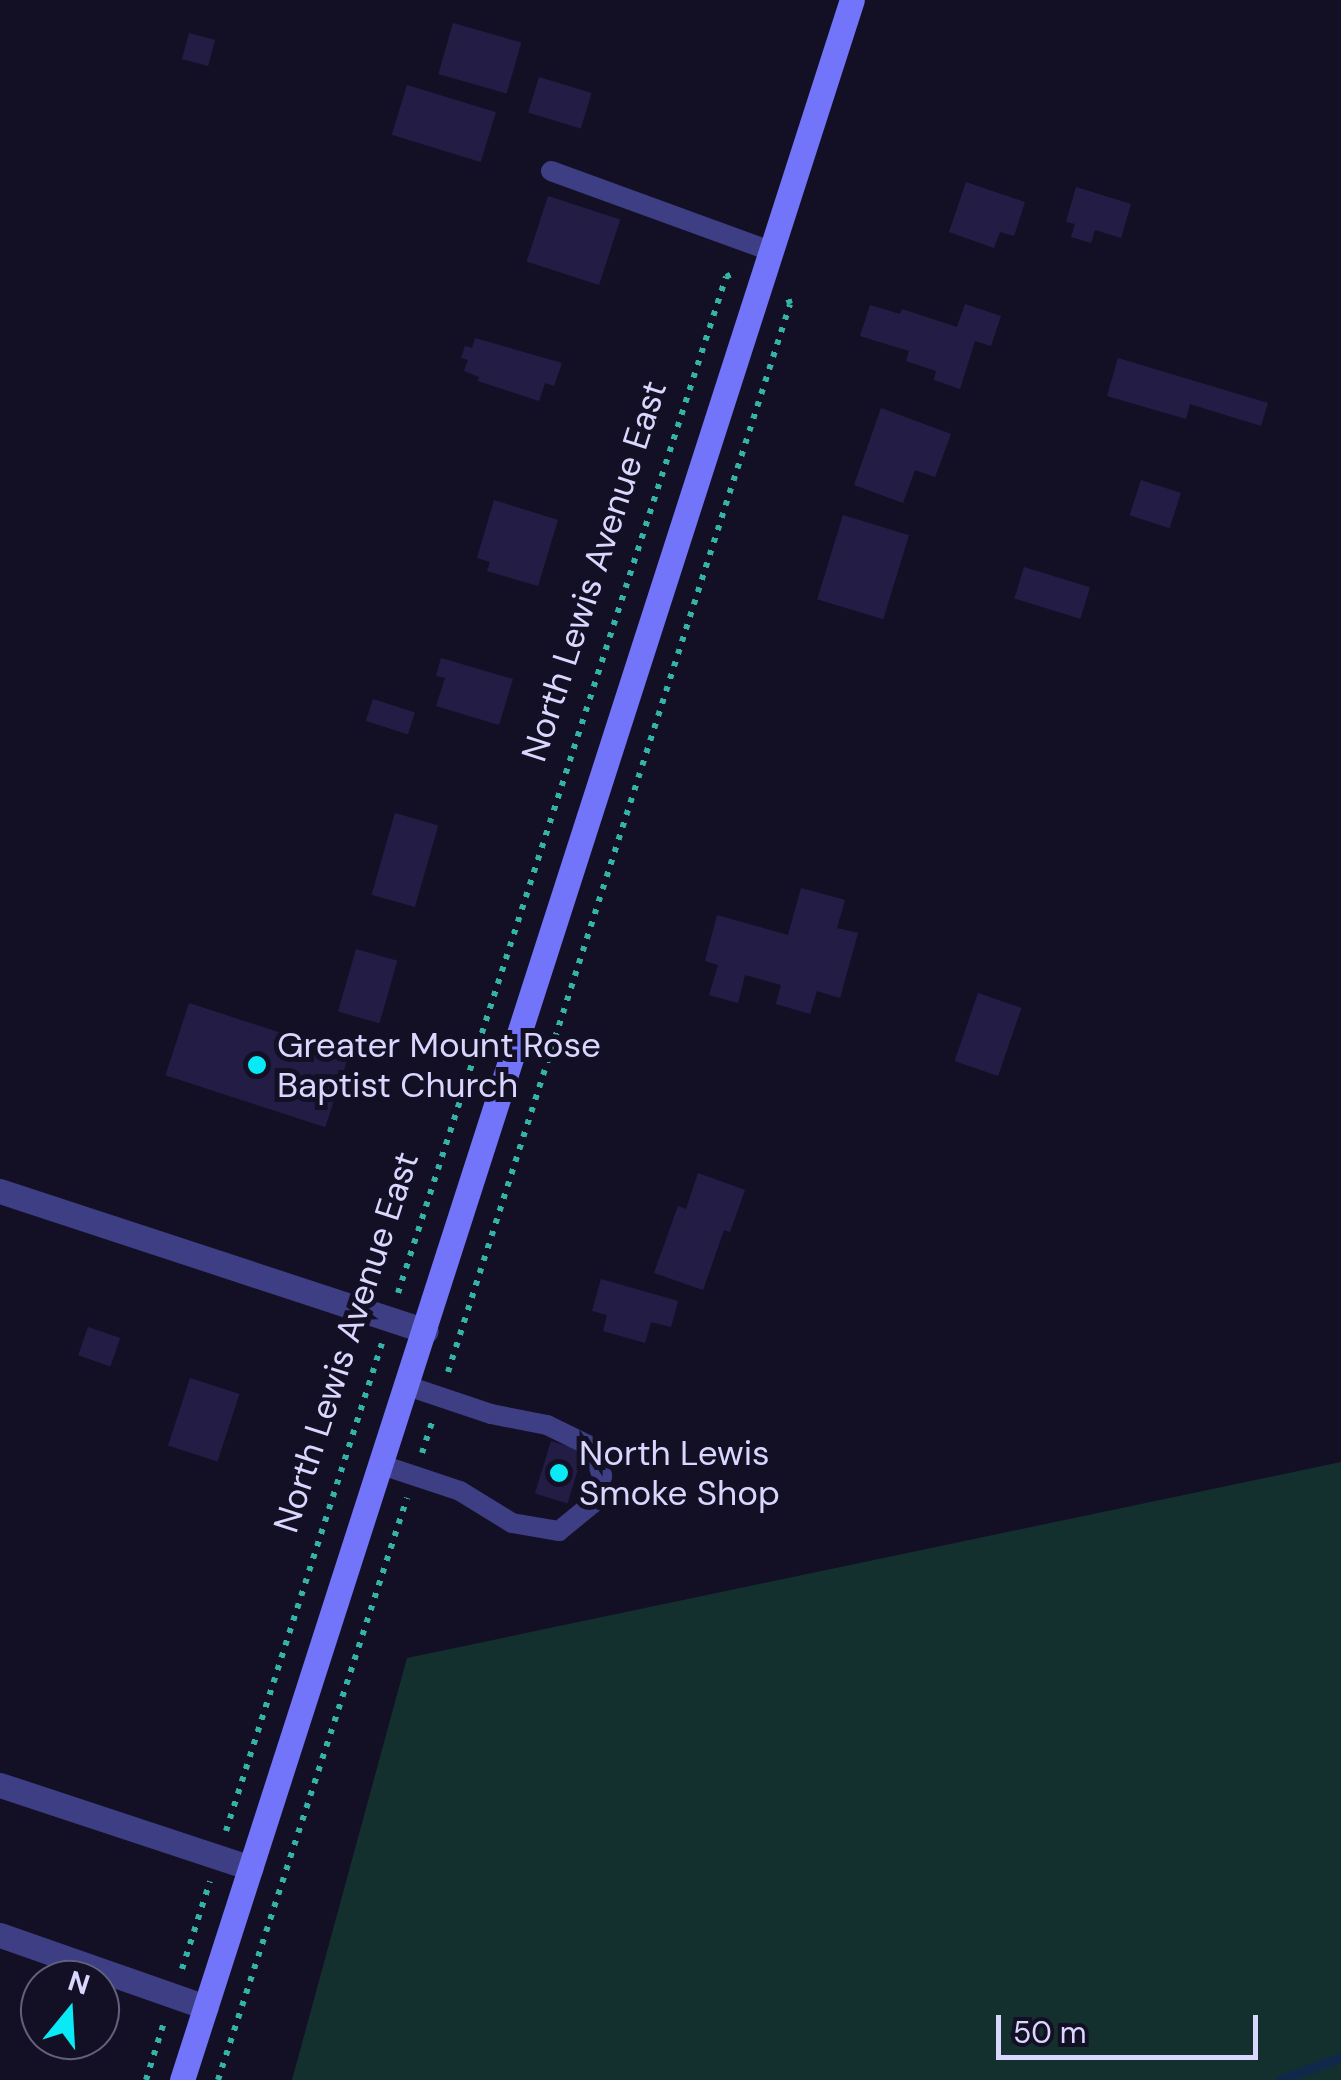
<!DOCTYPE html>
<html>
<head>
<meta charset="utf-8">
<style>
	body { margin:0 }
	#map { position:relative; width:1341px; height:2080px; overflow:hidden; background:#131026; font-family:"DM Sans",sans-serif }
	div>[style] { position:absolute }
	.green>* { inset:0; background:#13302e }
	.stream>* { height:10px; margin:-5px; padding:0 5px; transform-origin:5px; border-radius:5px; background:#10294a }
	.building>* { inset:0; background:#231d46; transform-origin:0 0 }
	.path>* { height:6px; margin-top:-3px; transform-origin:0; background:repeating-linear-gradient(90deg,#34b4a6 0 5px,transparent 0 13px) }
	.service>* { height:20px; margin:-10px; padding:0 10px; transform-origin:10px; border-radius:10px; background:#3d3e83 }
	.minor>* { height:25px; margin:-12.5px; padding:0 12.5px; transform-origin:12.5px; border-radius:12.5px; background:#3d3e83 }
	.secondary>* { height:25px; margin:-12.5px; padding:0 12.5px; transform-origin:12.5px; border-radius:12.5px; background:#7275fa }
	.dots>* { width:28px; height:28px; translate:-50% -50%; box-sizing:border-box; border:5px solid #131026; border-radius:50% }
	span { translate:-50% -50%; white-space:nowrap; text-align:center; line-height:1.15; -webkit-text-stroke:10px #131026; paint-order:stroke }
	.street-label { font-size:35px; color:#d9d7fe }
	.poi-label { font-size:35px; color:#d9d7fe }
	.left { translate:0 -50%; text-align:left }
	.north { position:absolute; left:20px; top:1960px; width:100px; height:100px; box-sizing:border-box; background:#131026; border:2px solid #62607c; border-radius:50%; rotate:18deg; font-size:28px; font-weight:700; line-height:40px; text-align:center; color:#d9d7fe }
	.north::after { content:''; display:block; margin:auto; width:35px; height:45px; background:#0aeaf6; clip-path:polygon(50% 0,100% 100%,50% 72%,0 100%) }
	.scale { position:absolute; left:996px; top:2015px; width:262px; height:45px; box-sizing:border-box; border:5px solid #d9d7fe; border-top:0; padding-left:12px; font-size:30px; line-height:35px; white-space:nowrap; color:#d9d7fe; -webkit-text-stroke:8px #131026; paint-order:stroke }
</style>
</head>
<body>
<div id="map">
	<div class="green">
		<div style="clip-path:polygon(1341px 1462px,1341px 2080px,292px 2080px,407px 1658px)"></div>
	</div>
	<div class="stream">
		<div style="left:1281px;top:2080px;width:64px;rotate:-20.1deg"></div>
	</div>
	<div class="building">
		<div style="left:453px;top:23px;width:71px;height:53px;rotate:16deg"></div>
		<div style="left:189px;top:33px;width:27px;height:27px;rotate:15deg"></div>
		<div style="left:539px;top:77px;width:55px;height:37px;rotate:17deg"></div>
		<div style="left:407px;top:85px;width:93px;height:52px;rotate:17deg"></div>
		<div style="clip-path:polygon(966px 182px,1025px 202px,1014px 236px,1000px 232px,994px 248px,949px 232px)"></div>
		<div style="clip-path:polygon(1076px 187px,1131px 204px,1121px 238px,1095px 230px,1091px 243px,1071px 237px,1075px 224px,1066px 222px)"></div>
		<div style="left:548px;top:196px;width:76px;height:69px;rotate:18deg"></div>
		<div style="clip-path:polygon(965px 304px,1001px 316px,991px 346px,975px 341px,960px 389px,934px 380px,936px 371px,906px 361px,909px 351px,860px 336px,870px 305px,900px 314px,902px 309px,957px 327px)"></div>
		<div style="clip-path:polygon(475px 338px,562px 363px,554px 386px,545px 383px,539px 401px,478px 381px,479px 377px,464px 371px,468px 360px,461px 358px,465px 346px,472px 348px)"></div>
		<div style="clip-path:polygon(1118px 358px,1268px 403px,1261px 426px,1190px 404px,1186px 419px,1107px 396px)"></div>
		<div style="clip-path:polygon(881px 408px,951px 434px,935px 477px,915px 470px,903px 503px,854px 485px)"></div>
		<div style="left:1141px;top:480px;width:42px;height:37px;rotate:18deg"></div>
		<div style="clip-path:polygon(494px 500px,558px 520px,538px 586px,487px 571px,490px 562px,477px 558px)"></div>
		<div style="left:843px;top:515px;width:69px;height:88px;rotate:17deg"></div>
		<div style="left:1024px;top:567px;width:69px;height:33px;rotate:17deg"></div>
		<div style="clip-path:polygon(441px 658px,513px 679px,499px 725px,436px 706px,445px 678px,436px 676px)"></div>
		<div style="left:373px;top:699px;width:44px;height:23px;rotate:18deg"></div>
		<div style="left:395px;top:813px;width:45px;height:85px;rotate:16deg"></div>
		<div style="clip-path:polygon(801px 888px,845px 900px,837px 928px,858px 933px,840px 998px,817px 991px,810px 1014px,776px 1004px,781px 985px,745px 975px,738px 1003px,709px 995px,718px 965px,705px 961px,717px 915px,788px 935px)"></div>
		<div style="left:356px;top:949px;width:43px;height:65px;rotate:16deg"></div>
		<div style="left:978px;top:993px;width:46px;height:72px;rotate:19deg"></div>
		<div style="left:189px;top:1003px;width:168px;height:76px;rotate:18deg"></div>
		<div style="clip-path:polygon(698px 1173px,745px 1190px,730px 1232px,724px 1230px,703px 1290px,654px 1273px,678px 1206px,686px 1209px)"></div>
		<div style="clip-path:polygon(601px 1279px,678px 1301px,671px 1327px,651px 1322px,645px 1343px,603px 1331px,607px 1315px,592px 1311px)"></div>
		<div style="left:88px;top:1327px;width:34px;height:30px;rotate:19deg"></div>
		<div style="left:190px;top:1378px;width:52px;height:71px;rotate:18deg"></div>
		<div style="left:551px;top:1441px;width:34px;height:55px;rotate:17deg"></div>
	</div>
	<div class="path">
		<div style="left:398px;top:1293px;width:1068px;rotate:-72.11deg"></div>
		<div style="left:726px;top:277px;width:10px;rotate:-29deg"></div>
		<div style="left:448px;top:1372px;width:1121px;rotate:-72.24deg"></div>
		<div style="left:790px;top:304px;width:6px;rotate:-108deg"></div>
		<div style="left:422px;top:1453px;width:33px;rotate:-72deg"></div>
		<div style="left:226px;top:1831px;width:512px;rotate:-72.27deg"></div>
		<div style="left:182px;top:1969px;width:92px;rotate:-72.3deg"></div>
		<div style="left:146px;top:2080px;width:64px;rotate:-72.7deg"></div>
		<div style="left:218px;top:2080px;width:612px;rotate:-72.01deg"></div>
	</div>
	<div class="service">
		<div style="left:551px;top:171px;width:236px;rotate:20deg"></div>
		<div style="left:382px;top:1465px;width:82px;rotate:18.4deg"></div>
		<div style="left:460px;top:1491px;width:61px;rotate:31.6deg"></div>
		<div style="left:512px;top:1523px;width:48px;rotate:9.7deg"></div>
		<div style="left:559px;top:1531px;width:43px;rotate:-39.3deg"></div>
		<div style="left:592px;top:1504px;width:30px;rotate:-70deg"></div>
		<div style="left:602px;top:1476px;width:31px;rotate:-109deg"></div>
		<div style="left:592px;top:1447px;width:50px;rotate:-153.9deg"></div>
		<div style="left:547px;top:1425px;width:57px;rotate:-168.9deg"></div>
		<div style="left:491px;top:1414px;width:88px;rotate:-161.4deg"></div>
	</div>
	<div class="minor">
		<div style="left:0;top:1191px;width:448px;rotate:18.2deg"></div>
		<div style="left:0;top:1785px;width:264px;rotate:18.3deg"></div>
		<div style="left:0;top:1935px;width:218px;rotate:19.3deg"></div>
	</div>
	<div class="secondary">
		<div style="left:182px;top:2080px;width:2185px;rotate:-72.15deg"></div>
	</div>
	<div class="dots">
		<div style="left:257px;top:1065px;background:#0aeaf6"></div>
		<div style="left:559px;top:1473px;background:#0aeaf6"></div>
	</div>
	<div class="street-label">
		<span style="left:594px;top:571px;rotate:-72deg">North Lewis Avenue East</span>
		<span style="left:346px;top:1342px;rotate:-72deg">North Lewis Avenue East</span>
	</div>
	<div class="poi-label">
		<span class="left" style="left:277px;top:1065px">Greater Mount Rose<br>Baptist Church</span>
		<span class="left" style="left:579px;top:1473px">North Lewis<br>Smoke Shop</span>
	</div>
	<div class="north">N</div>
	<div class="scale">50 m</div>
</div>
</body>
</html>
